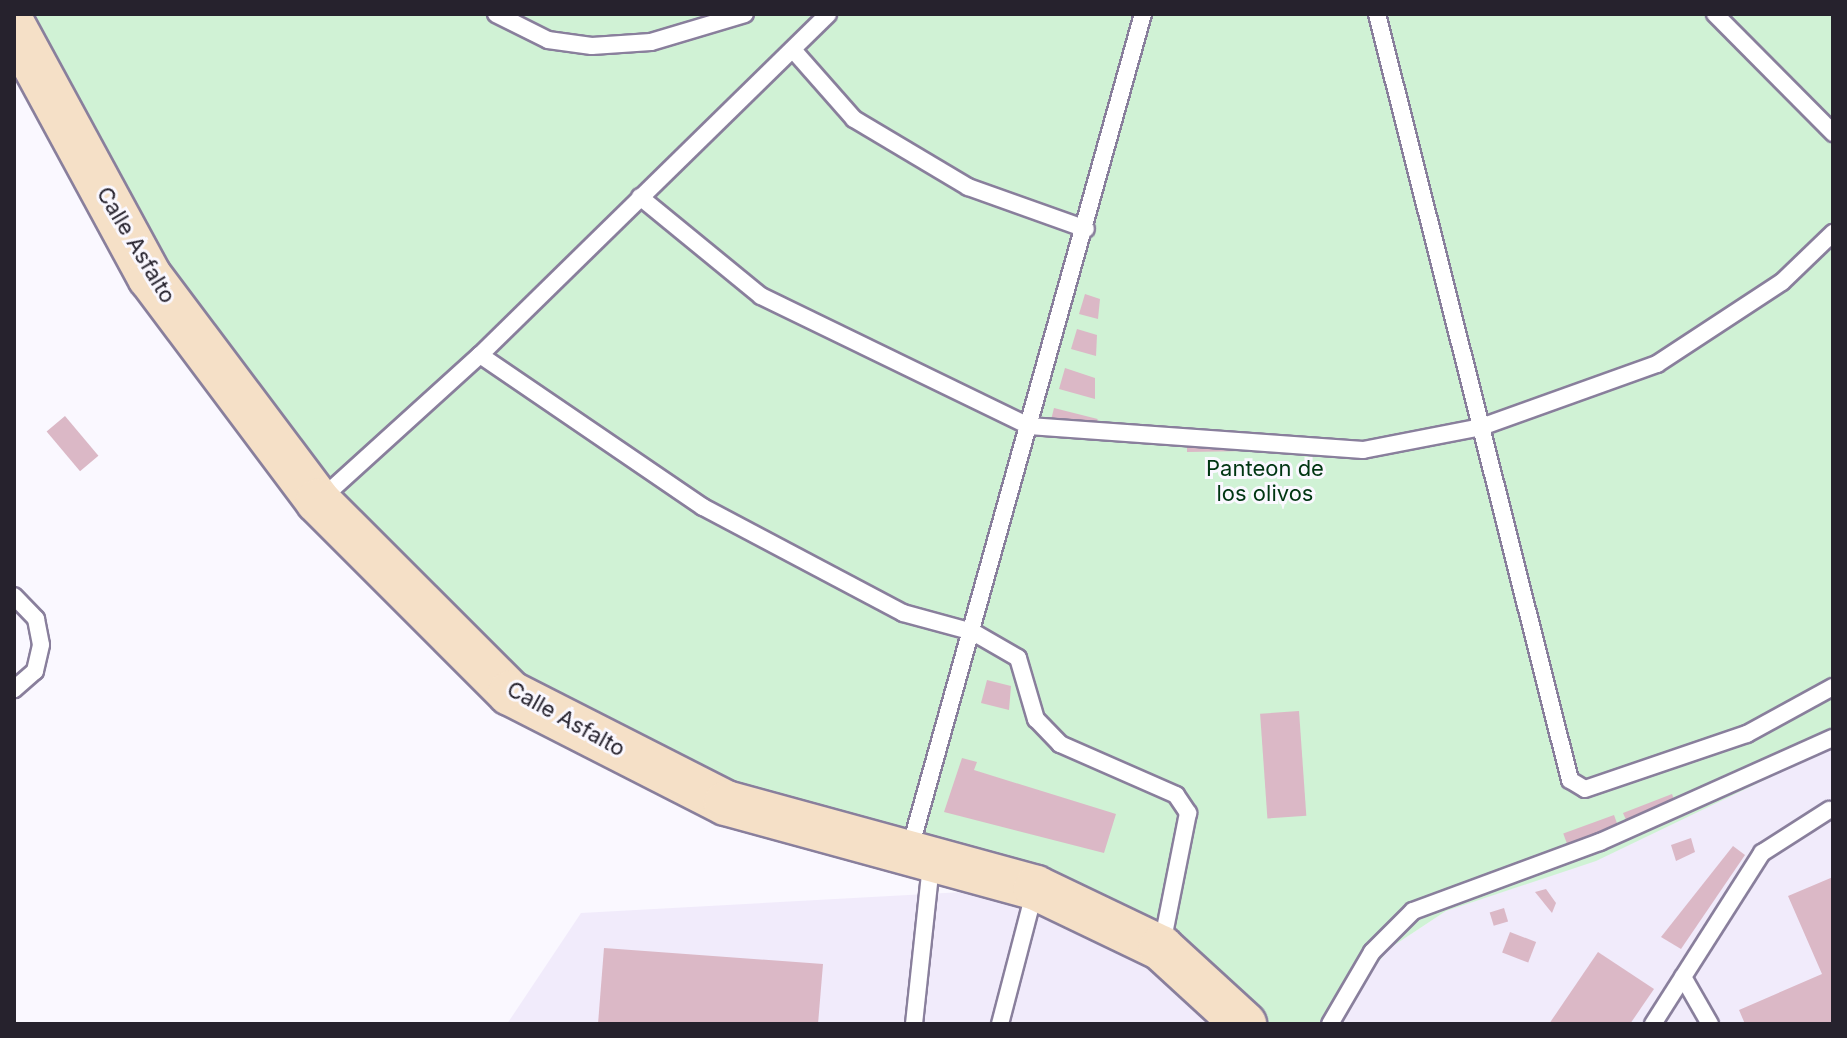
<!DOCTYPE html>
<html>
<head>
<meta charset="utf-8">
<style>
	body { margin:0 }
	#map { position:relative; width:1847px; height:1038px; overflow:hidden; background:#faf8ff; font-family:Inter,sans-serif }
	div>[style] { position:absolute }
	.built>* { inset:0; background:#f1ebfb }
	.green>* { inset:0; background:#d0f2d5 }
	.building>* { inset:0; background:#dbb8c6; transform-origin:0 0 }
	.roads { filter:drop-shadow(2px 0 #897f9c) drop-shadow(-2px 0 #897f9c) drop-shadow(0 2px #897f9c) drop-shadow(0 -2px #897f9c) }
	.lane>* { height:16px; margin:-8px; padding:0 8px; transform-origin:8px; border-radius:8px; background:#fff }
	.secondary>* { height:44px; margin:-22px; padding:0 22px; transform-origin:22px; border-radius:22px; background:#f5e0c7 }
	span { translate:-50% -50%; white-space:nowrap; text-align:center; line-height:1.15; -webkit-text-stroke:6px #faf8ff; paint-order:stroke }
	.street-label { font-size:22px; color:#26222d }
	.park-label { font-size:22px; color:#003612 }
	.frame { position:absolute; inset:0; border:16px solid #26222d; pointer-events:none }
</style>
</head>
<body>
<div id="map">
	<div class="built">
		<div style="clip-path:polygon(1833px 747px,1833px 1024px,1328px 1024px,1390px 948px,1446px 911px,1596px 860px)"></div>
		<div style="clip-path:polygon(1036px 888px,1244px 1024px,507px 1024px,581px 913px)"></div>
	</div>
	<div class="green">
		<div style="clip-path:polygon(14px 14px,1833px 14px,1833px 747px,1596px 861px,1446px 911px,1390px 948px,1328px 1024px,1244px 1024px,1161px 948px,908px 858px,510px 693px,150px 277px)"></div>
	</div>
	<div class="building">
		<div style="clip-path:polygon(1085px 294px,1100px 299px,1098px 319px,1079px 314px)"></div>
		<div style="clip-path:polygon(1077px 329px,1097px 335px,1096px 356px,1071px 349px)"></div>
		<div style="clip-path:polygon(1065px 368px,1095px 378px,1095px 399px,1059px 389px)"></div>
		<div style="left:1054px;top:408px;width:45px;height:19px;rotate:14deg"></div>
		<div style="left:65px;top:416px;width:52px;height:24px;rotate:50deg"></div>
		<div style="clip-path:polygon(1187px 440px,1250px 441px,1250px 451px,1187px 452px)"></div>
		<div style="clip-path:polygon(987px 680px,1011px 686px,1009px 710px,981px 703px)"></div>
		<div style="left:1299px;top:711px;width:105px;height:39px;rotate:86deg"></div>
		<div style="clip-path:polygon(962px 758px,977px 762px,974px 770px,1116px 814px,1104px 853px,944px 812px)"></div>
		<div style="clip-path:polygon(1672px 794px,1676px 805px,1627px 822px,1623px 813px)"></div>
		<div style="left:1614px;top:815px;width:12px;height:54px;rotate:70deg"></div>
		<div style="clip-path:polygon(1691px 838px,1695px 852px,1676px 861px,1671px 845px)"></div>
		<div style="clip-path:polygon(1733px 846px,1745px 855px,1681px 949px,1661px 937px)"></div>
		<div style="clip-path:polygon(1833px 877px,1833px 1024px,1745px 1024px,1739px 1010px,1822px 974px,1788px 896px)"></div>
		<div style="clip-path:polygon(1546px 889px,1556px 903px,1552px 913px,1535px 892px)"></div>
		<div style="left:1504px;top:908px;width:14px;height:15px;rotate:73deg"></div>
		<div style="left:1510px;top:932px;width:28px;height:22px;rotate:21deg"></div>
		<div style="clip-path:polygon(604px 948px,823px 964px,818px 1024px,598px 1024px)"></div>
		<div style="clip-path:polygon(1598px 952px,1654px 989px,1630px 1024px,1549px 1024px)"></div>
	</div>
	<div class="roads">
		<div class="lane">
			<div style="left:496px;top:14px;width:58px;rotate:26.6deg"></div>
			<div style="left:548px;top:40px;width:44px;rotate:7.8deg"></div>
			<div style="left:592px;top:46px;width:59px;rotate:-3.9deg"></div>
			<div style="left:651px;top:42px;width:98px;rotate:-16.6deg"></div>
			<div style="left:1377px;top:14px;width:790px;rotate:75.86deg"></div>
			<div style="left:1570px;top:780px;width:17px;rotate:31deg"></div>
			<div style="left:1585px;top:789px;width:171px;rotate:-18.8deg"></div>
			<div style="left:1747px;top:734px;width:98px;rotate:-28.7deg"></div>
			<div style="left:1715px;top:14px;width:168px;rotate:45.2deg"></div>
			<div style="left:795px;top:52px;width:89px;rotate:48.6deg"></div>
			<div style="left:854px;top:119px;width:133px;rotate:30.8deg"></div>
			<div style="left:968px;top:187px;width:125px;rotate:19.6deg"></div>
			<div style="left:640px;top:197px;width:156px;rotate:39.3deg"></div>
			<div style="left:761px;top:296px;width:298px;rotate:25.9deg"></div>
			<div style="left:1029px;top:426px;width:335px;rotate:4.1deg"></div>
			<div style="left:1363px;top:450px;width:120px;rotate:-11deg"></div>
			<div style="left:1481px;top:427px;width:187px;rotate:-19.7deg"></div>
			<div style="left:1657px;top:364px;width:149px;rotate:-33.3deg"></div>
			<div style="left:1782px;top:282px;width:71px;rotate:-43.9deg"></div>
			<div style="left:480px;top:355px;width:270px;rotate:34.3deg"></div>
			<div style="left:703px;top:507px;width:226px;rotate:27.9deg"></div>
			<div style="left:903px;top:613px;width:73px;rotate:15.2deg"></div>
			<div style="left:973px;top:632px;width:52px;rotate:30deg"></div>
			<div style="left:1018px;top:658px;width:64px;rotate:73.6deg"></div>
			<div style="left:1036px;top:719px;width:35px;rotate:46deg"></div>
			<div style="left:1060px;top:744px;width:127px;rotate:23.7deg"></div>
			<div style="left:1176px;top:795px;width:22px;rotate:56deg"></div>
			<div style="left:1188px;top:813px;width:134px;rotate:101.2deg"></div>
			<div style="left:321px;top:499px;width:215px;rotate:-42.2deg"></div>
			<div style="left:480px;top:355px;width:487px;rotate:-44.4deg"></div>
			<div style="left:14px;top:596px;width:32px;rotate:46deg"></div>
			<div style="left:36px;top:619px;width:26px;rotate:79deg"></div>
			<div style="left:41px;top:645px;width:27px;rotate:103deg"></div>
			<div style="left:35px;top:671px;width:28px;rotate:139deg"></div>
			<div style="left:909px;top:852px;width:870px;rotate:-74.4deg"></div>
			<div style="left:1683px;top:977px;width:54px;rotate:60.1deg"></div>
			<div style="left:914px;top:1024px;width:161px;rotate:-83.9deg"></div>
			<div style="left:1000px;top:1024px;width:138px;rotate:-75.4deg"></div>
			<div style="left:1330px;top:1024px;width:83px;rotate:-59.7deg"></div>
			<div style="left:1372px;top:952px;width:58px;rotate:-45deg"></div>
			<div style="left:1413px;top:911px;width:199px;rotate:-20.3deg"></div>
			<div style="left:1600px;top:842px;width:255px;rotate:-24.1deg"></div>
			<div style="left:1653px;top:1024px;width:203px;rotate:-57.5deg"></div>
			<div style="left:1762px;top:853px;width:80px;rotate:-32.7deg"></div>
		</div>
		<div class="secondary">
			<div style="left:14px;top:27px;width:285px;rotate:61.5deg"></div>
			<div style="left:150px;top:277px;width:280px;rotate:53.1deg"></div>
			<div style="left:318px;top:501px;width:272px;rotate:45deg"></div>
			<div style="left:510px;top:693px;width:242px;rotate:27deg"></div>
			<div style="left:726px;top:803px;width:321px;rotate:15.3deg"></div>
			<div style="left:1036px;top:888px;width:139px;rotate:25.6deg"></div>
			<div style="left:1161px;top:948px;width:113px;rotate:42.5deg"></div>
		</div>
	</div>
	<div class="street-label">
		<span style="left:136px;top:245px;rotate:59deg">Calle Asfalto</span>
		<span style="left:566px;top:719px;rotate:29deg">Calle Asfalto</span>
	</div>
	<div class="park-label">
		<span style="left:1265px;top:481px">Panteon de<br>los olivos</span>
	</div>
	<div class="frame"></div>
</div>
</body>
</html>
